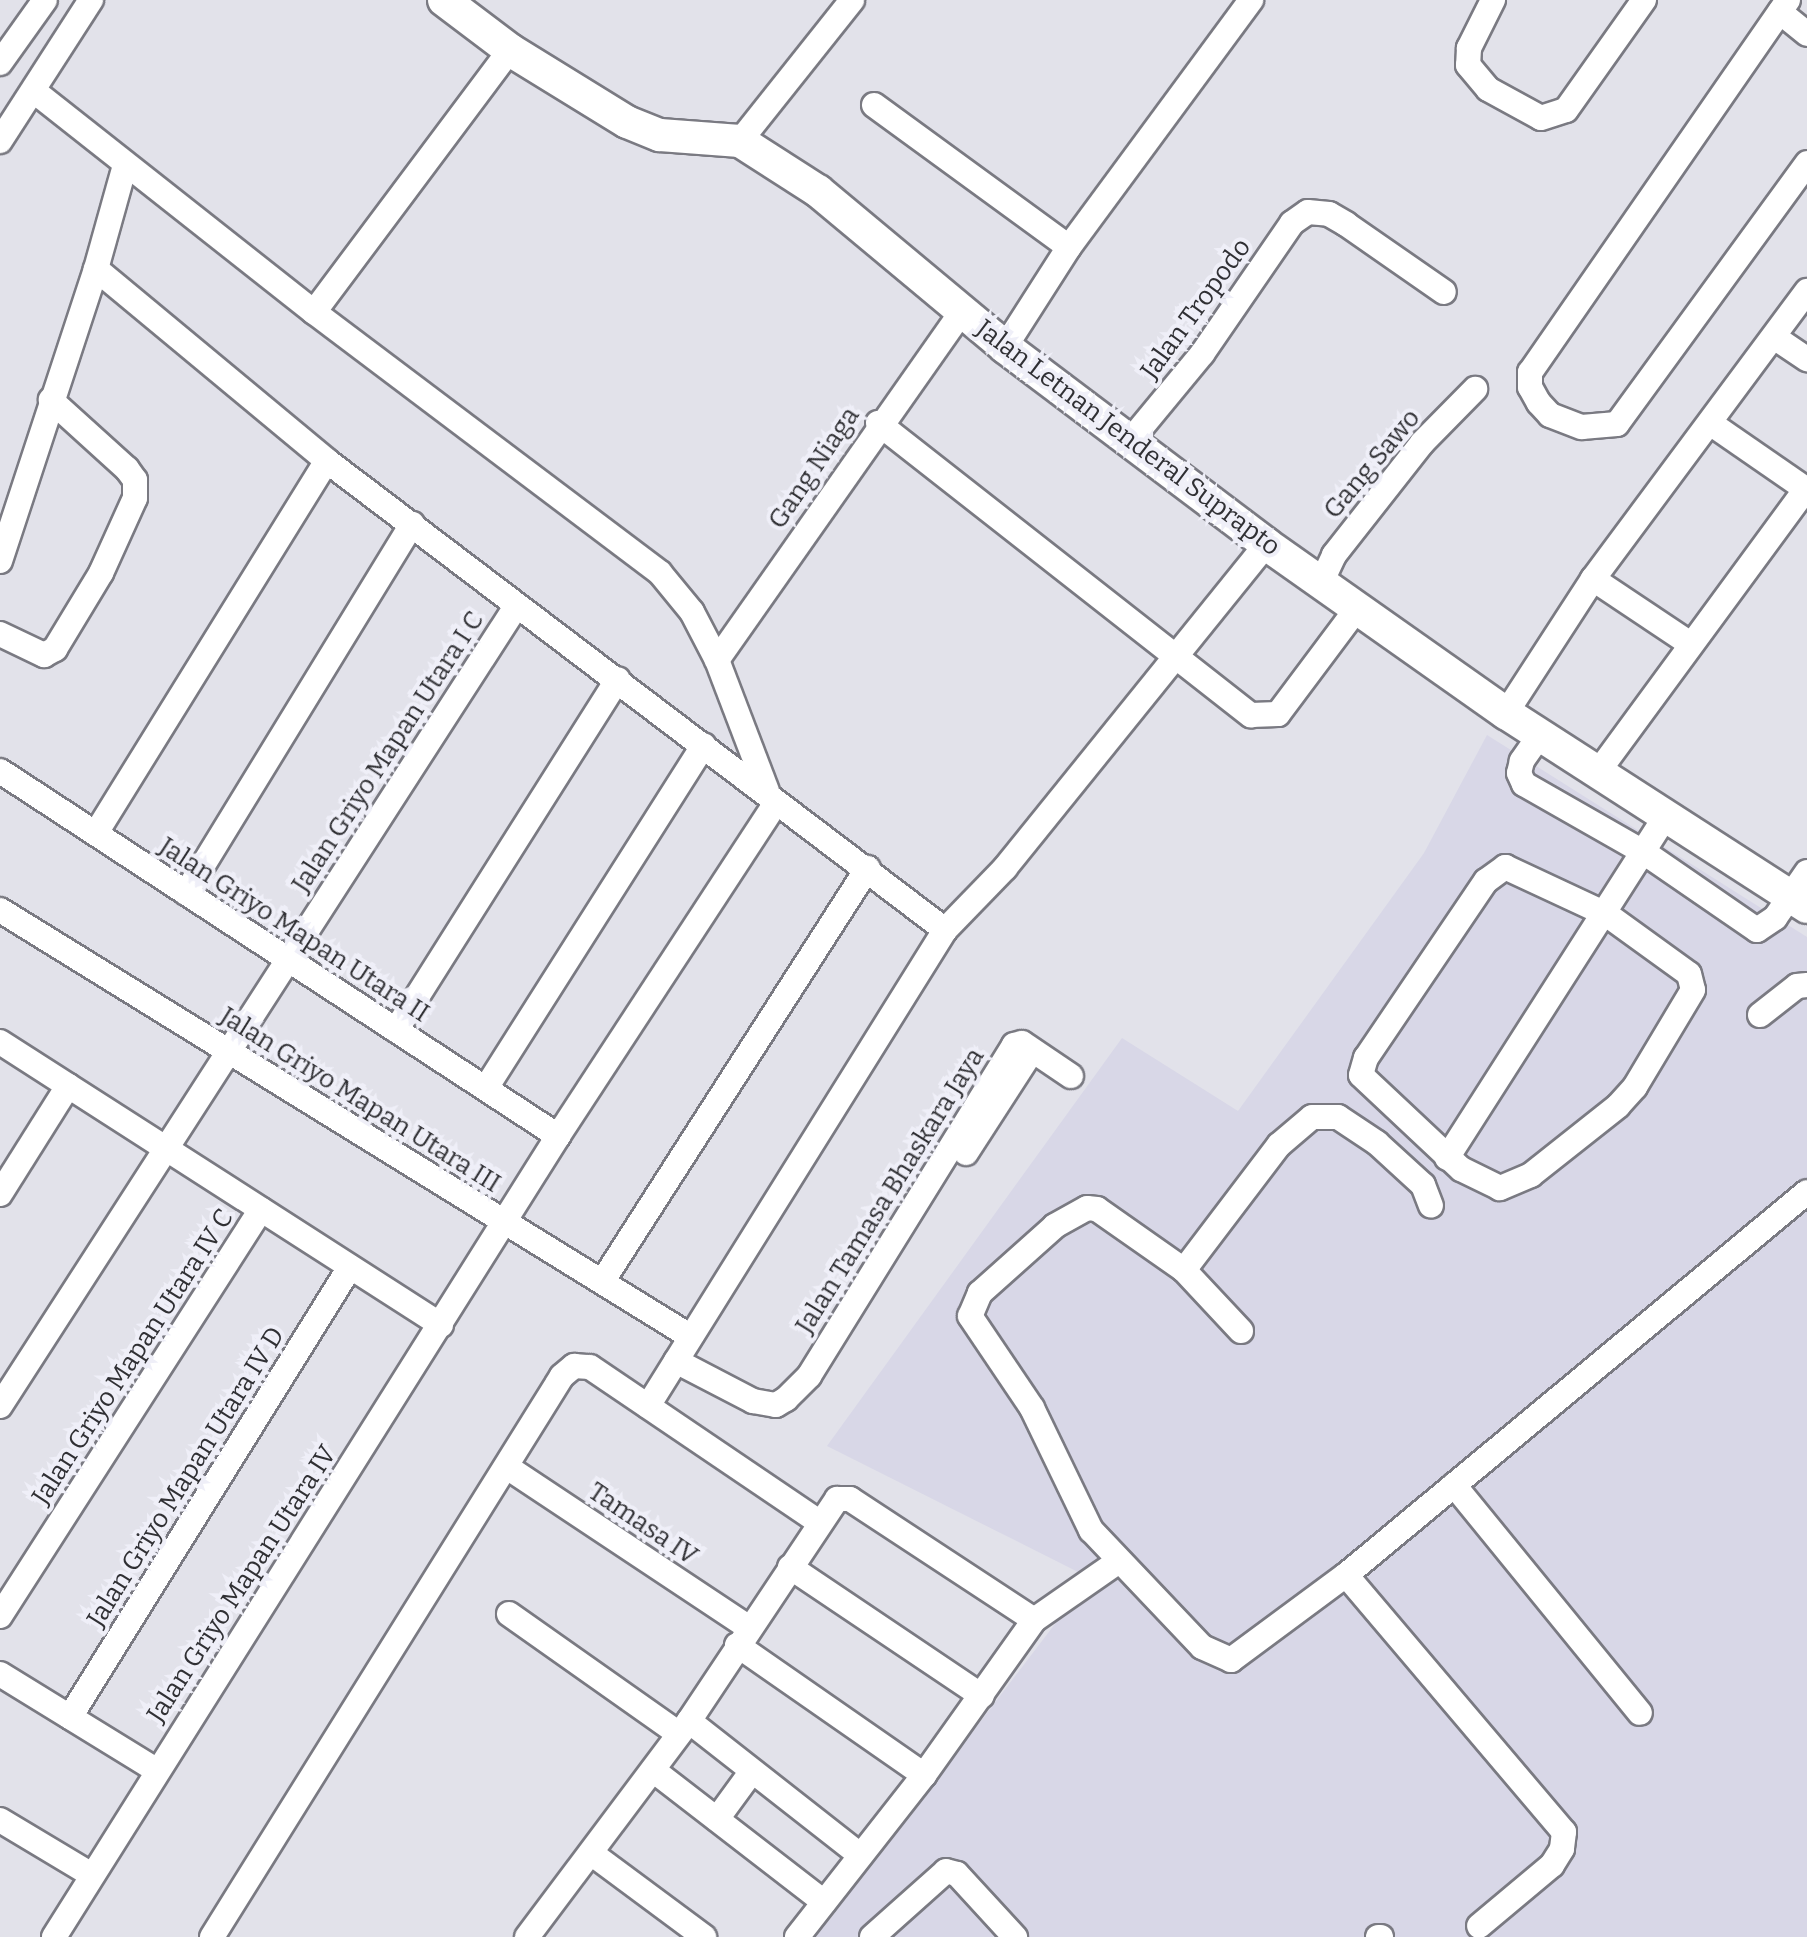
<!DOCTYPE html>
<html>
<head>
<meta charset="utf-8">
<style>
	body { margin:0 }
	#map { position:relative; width:1807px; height:1937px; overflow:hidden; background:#e2e2ea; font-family:Bitter,serif }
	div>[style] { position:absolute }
	.built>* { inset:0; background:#d8d7e7 }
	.roads { filter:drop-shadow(2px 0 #7a7a82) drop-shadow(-2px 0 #7a7a82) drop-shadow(0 2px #7a7a82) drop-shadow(0 -2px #7a7a82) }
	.minor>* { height:24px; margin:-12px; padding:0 12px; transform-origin:12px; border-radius:12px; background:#fff }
	.major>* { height:32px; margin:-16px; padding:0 16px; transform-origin:16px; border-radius:16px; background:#fff }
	span { translate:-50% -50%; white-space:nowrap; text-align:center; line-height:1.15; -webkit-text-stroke:8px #efeff8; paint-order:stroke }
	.street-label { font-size:26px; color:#303034 }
</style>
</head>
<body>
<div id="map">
	<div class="built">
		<div style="clip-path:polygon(1487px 735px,1807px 937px,1807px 1937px,816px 1937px,1090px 1578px,827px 1446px,1122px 1038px,1238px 1111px,1424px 853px)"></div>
	</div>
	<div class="roads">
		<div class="minor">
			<div style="left:1493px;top:0;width:54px;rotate:116.6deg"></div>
			<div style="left:1469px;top:48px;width:17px;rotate:93deg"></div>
			<div style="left:1468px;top:65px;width:31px;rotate:50deg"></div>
			<div style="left:1488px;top:89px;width:60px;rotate:28.7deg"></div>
			<div style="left:1541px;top:118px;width:26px;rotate:-18deg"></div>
			<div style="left:1566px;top:110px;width:135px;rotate:-54.7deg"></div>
			<div style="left:1788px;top:0;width:453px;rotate:124.7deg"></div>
			<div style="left:1530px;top:372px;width:15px;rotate:90deg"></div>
			<div style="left:1530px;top:387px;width:18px;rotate:61deg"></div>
			<div style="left:1539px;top:403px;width:16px;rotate:47deg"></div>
			<div style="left:1550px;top:415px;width:34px;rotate:21deg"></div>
			<div style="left:1582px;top:427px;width:35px;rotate:-5deg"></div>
			<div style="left:1617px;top:424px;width:323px;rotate:-53.9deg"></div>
			<div style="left:1780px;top:12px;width:35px;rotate:39deg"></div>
			<div style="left:0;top:63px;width:77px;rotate:-54.5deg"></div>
			<div style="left:34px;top:91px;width:357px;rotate:38.3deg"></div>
			<div style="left:314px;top:312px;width:433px;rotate:37deg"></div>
			<div style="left:660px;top:573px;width:50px;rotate:50.6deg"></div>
			<div style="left:692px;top:612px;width:54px;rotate:62.5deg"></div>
			<div style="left:717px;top:660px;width:140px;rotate:69.1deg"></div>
			<div style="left:874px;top:105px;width:241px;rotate:36.1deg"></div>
			<div style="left:0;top:141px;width:168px;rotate:-57.2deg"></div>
			<div style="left:740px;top:141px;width:180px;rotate:-51.5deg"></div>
			<div style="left:96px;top:269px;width:300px;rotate:39.7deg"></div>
			<div style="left:327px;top:461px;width:776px;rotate:37.19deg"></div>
			<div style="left:314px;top:312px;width:327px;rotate:-53.2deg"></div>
			<div style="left:1774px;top:337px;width:40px;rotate:34deg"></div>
			<div style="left:1005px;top:347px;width:119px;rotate:-57.4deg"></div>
			<div style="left:1069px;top:247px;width:307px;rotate:-53.6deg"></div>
			<div style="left:878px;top:423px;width:474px;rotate:38.1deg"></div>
			<div style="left:1251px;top:715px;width:27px;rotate:-2deg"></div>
			<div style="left:1278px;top:714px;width:134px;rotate:-53.2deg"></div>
			<div style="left:1710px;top:423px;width:118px;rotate:34.6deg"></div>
			<div style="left:1130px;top:441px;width:113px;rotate:-50.4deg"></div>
			<div style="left:1202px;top:354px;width:159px;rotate:-55.5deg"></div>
			<div style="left:1292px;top:223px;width:19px;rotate:-35deg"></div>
			<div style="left:1308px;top:212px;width:21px;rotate:5deg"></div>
			<div style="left:1329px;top:214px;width:20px;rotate:30deg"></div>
			<div style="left:1346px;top:224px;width:119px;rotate:34.8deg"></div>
			<div style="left:0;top:561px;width:307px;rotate:-71.8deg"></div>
			<div style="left:96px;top:269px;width:108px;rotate:-74.4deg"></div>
			<div style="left:1593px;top:579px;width:115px;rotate:33.7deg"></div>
			<div style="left:1322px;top:581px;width:29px;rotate:-65deg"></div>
			<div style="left:1334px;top:555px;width:142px;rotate:-51.8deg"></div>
			<div style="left:1422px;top:443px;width:76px;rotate:-45.5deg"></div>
			<div style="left:0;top:634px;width:49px;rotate:25.5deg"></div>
			<div style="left:44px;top:655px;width:13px;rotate:-29deg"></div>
			<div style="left:55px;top:649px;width:89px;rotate:-58.8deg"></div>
			<div style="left:101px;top:573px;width:82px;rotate:-65.6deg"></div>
			<div style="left:135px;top:498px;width:18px;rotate:-90deg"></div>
			<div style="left:135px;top:480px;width:14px;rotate:-126deg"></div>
			<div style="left:127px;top:469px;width:103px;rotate:-137.8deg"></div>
			<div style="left:717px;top:660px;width:426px;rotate:-54.9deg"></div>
			<div style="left:1506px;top:713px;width:160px;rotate:-57deg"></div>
			<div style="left:1593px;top:579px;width:359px;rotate:-53.4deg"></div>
			<div style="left:1540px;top:735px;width:32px;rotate:125deg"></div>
			<div style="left:1522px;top:761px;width:12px;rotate:104deg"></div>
			<div style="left:1519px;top:773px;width:12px;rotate:66deg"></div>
			<div style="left:1524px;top:784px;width:139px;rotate:29.7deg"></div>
			<div style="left:1645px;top:853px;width:136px;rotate:34.5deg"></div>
			<div style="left:1757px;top:930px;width:22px;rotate:-34deg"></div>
			<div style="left:1775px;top:918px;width:56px;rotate:-55.2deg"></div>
			<div style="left:0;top:771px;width:667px;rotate:33.19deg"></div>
			<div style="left:1598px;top:772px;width:351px;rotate:-53.7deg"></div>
			<div style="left:96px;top:833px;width:438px;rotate:-58.2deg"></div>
			<div style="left:1505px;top:867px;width:111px;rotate:25deg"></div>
			<div style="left:1606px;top:914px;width:102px;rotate:35.9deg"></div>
			<div style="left:1689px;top:974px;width:16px;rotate:76deg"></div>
			<div style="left:1693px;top:990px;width:113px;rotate:120.9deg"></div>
			<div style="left:1635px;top:1087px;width:25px;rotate:132deg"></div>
			<div style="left:1618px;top:1106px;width:111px;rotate:141.6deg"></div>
			<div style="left:1531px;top:1175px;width:34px;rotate:157deg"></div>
			<div style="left:1500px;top:1188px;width:43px;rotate:-154deg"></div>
			<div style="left:1461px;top:1169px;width:137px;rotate:-136.8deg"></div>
			<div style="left:1361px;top:1075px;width:18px;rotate:-74deg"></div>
			<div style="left:1366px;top:1058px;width:214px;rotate:-55.9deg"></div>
			<div style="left:1486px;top:881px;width:24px;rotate:-36deg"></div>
			<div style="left:186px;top:893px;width:433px;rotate:-58.5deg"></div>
			<div style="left:0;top:910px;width:812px;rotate:31.71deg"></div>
			<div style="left:1760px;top:1015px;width:47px;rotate:-38.1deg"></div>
			<div style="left:1797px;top:986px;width:10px;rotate:-6deg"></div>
			<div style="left:396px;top:1030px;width:415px;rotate:-57.7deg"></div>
			<div style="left:0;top:1042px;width:524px;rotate:32.69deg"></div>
			<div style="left:486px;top:1088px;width:406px;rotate:-57.6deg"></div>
			<div style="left:966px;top:1153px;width:121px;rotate:-57.1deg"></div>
			<div style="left:1447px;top:1158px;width:406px;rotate:-57.4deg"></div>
			<div style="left:0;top:1194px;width:128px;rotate:-57.8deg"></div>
			<div style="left:1184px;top:1270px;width:157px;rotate:-52.8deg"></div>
			<div style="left:1279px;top:1145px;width:43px;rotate:-40.3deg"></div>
			<div style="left:1312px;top:1117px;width:26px"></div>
			<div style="left:1338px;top:1117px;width:47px;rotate:33.7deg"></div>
			<div style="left:1377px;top:1143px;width:62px;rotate:42.4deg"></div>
			<div style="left:1423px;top:1185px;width:22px;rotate:69deg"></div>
			<div style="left:602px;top:1282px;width:492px;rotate:-57.3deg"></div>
			<div style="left:1241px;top:1331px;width:83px;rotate:-133.1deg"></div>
			<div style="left:1184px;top:1270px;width:106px;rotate:-145deg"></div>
			<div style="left:1097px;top:1209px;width:10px;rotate:-174deg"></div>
			<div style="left:1087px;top:1208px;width:37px;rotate:151deg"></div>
			<div style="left:1055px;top:1226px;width:101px;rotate:138.2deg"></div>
			<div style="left:980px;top:1293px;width:25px;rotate:113deg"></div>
			<div style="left:970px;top:1316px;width:111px;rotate:56deg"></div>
			<div style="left:1032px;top:1408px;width:136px;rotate:64.2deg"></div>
			<div style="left:1091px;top:1530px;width:161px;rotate:46.5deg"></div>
			<div style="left:1202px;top:1647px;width:32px;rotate:24deg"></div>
			<div style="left:1231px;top:1660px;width:143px;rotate:-36.5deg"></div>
			<div style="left:1346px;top:1575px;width:599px;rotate:-39.72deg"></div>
			<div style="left:676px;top:1361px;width:87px;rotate:27.5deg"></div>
			<div style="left:753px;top:1401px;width:23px;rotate:10deg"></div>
			<div style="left:776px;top:1405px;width:12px;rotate:-31deg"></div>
			<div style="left:786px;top:1399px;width:33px;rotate:-45deg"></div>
			<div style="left:809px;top:1376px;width:389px;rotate:-58.2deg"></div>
			<div style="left:1014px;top:1045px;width:8px;rotate:-14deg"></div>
			<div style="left:1022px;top:1043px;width:59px;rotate:34deg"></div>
			<div style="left:0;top:1406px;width:953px;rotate:-57.16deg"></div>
			<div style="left:648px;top:1406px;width:561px;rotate:-58.04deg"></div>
			<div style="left:945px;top:930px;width:86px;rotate:-45.9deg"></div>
			<div style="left:1005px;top:868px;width:416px;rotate:-51.1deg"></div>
			<div style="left:507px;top:1467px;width:291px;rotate:33.6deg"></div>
			<div style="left:1454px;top:1485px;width:294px;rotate:50.8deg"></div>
			<div style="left:790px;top:1567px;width:231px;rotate:33.9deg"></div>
			<div style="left:1346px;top:1575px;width:337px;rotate:49.7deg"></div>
			<div style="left:1564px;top:1832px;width:17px;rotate:97deg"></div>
			<div style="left:1562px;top:1849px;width:19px;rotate:122deg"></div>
			<div style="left:1552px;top:1865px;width:95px;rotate:140.1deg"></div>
			<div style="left:509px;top:1614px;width:208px;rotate:35.2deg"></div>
			<div style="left:0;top:1616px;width:483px;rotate:-57.3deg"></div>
			<div style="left:737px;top:1645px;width:228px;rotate:34.8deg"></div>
			<div style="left:0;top:1674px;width:183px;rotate:31.6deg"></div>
			<div style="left:70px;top:1717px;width:530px;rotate:-58.11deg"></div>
			<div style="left:689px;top:1721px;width:217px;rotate:38.1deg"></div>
			<div style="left:653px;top:1770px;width:216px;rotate:37.7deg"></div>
			<div style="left:717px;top:1819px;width:59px;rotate:-53.9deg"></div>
			<div style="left:0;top:1820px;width:107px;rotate:30.9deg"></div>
			<div style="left:591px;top:1853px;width:141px;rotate:36.6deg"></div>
			<div style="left:54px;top:1937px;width:946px;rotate:-57.82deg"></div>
			<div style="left:558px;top:1136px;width:398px;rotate:-56.8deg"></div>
			<div style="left:212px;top:1937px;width:661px;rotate:-58.04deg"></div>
			<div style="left:562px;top:1376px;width:16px;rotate:-40deg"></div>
			<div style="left:574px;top:1366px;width:16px;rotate:4deg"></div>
			<div style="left:590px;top:1367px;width:277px;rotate:34.1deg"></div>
			<div style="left:527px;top:1937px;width:270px;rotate:-53.1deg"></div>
			<div style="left:689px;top:1721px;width:267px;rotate:-56.3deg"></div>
			<div style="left:837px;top:1499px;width:13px"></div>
			<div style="left:850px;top:1499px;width:220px;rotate:33.3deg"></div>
			<div style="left:797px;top:1937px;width:206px;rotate:-51.9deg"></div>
			<div style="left:924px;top:1775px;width:190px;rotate:-54.6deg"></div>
			<div style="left:1034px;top:1620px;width:103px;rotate:-34.8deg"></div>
			<div style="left:872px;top:1937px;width:99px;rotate:-41.7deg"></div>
			<div style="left:946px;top:1871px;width:11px;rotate:15deg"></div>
			<div style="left:957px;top:1874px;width:86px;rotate:47.4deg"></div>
			<div style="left:1378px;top:1937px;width:3px"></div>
		</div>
		<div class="major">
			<div style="left:444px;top:0;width:83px;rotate:37.1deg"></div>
			<div style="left:510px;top:50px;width:137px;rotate:31.6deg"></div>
			<div style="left:627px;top:122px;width:35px;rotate:22deg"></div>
			<div style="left:660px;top:135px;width:80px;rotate:4.3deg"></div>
			<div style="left:740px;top:141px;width:93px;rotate:32.7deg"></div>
			<div style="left:818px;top:191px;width:244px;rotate:39.8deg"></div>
			<div style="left:1005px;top:347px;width:327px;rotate:37deg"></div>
			<div style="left:1266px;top:544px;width:294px;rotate:35.2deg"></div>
			<div style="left:1506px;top:713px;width:358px;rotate:32.8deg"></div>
		</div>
	</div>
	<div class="street-label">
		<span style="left:1196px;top:309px;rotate:-54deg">Jalan Tropodo</span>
		<span style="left:1128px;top:438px;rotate:37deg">Jalan Letnan Jenderal Suprapto</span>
		<span style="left:1372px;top:464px;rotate:-50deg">Gang Sawo</span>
		<span style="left:814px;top:468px;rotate:-56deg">Gang Niaga</span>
		<span style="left:388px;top:752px;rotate:-57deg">Jalan Griyo Mapan Utara I C</span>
		<span style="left:294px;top:930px;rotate:33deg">Jalan Griyo Mapan Utara II</span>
		<span style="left:360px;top:1100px;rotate:32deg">Jalan Griyo Mapan Utara III</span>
		<span style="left:890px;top:1191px;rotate:-58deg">Jalan Tamasa Bhaskara Jaya</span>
		<span style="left:133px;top:1357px;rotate:-57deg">Jalan Griyo Mapan Utara IV C</span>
		<span style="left:186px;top:1477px;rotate:-58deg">Jalan Griyo Mapan Utara IV D</span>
		<span style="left:643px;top:1524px;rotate:34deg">Tamasa IV</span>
		<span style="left:242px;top:1584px;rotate:-57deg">Jalan Griyo Mapan Utara IV</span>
	</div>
</div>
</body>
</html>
